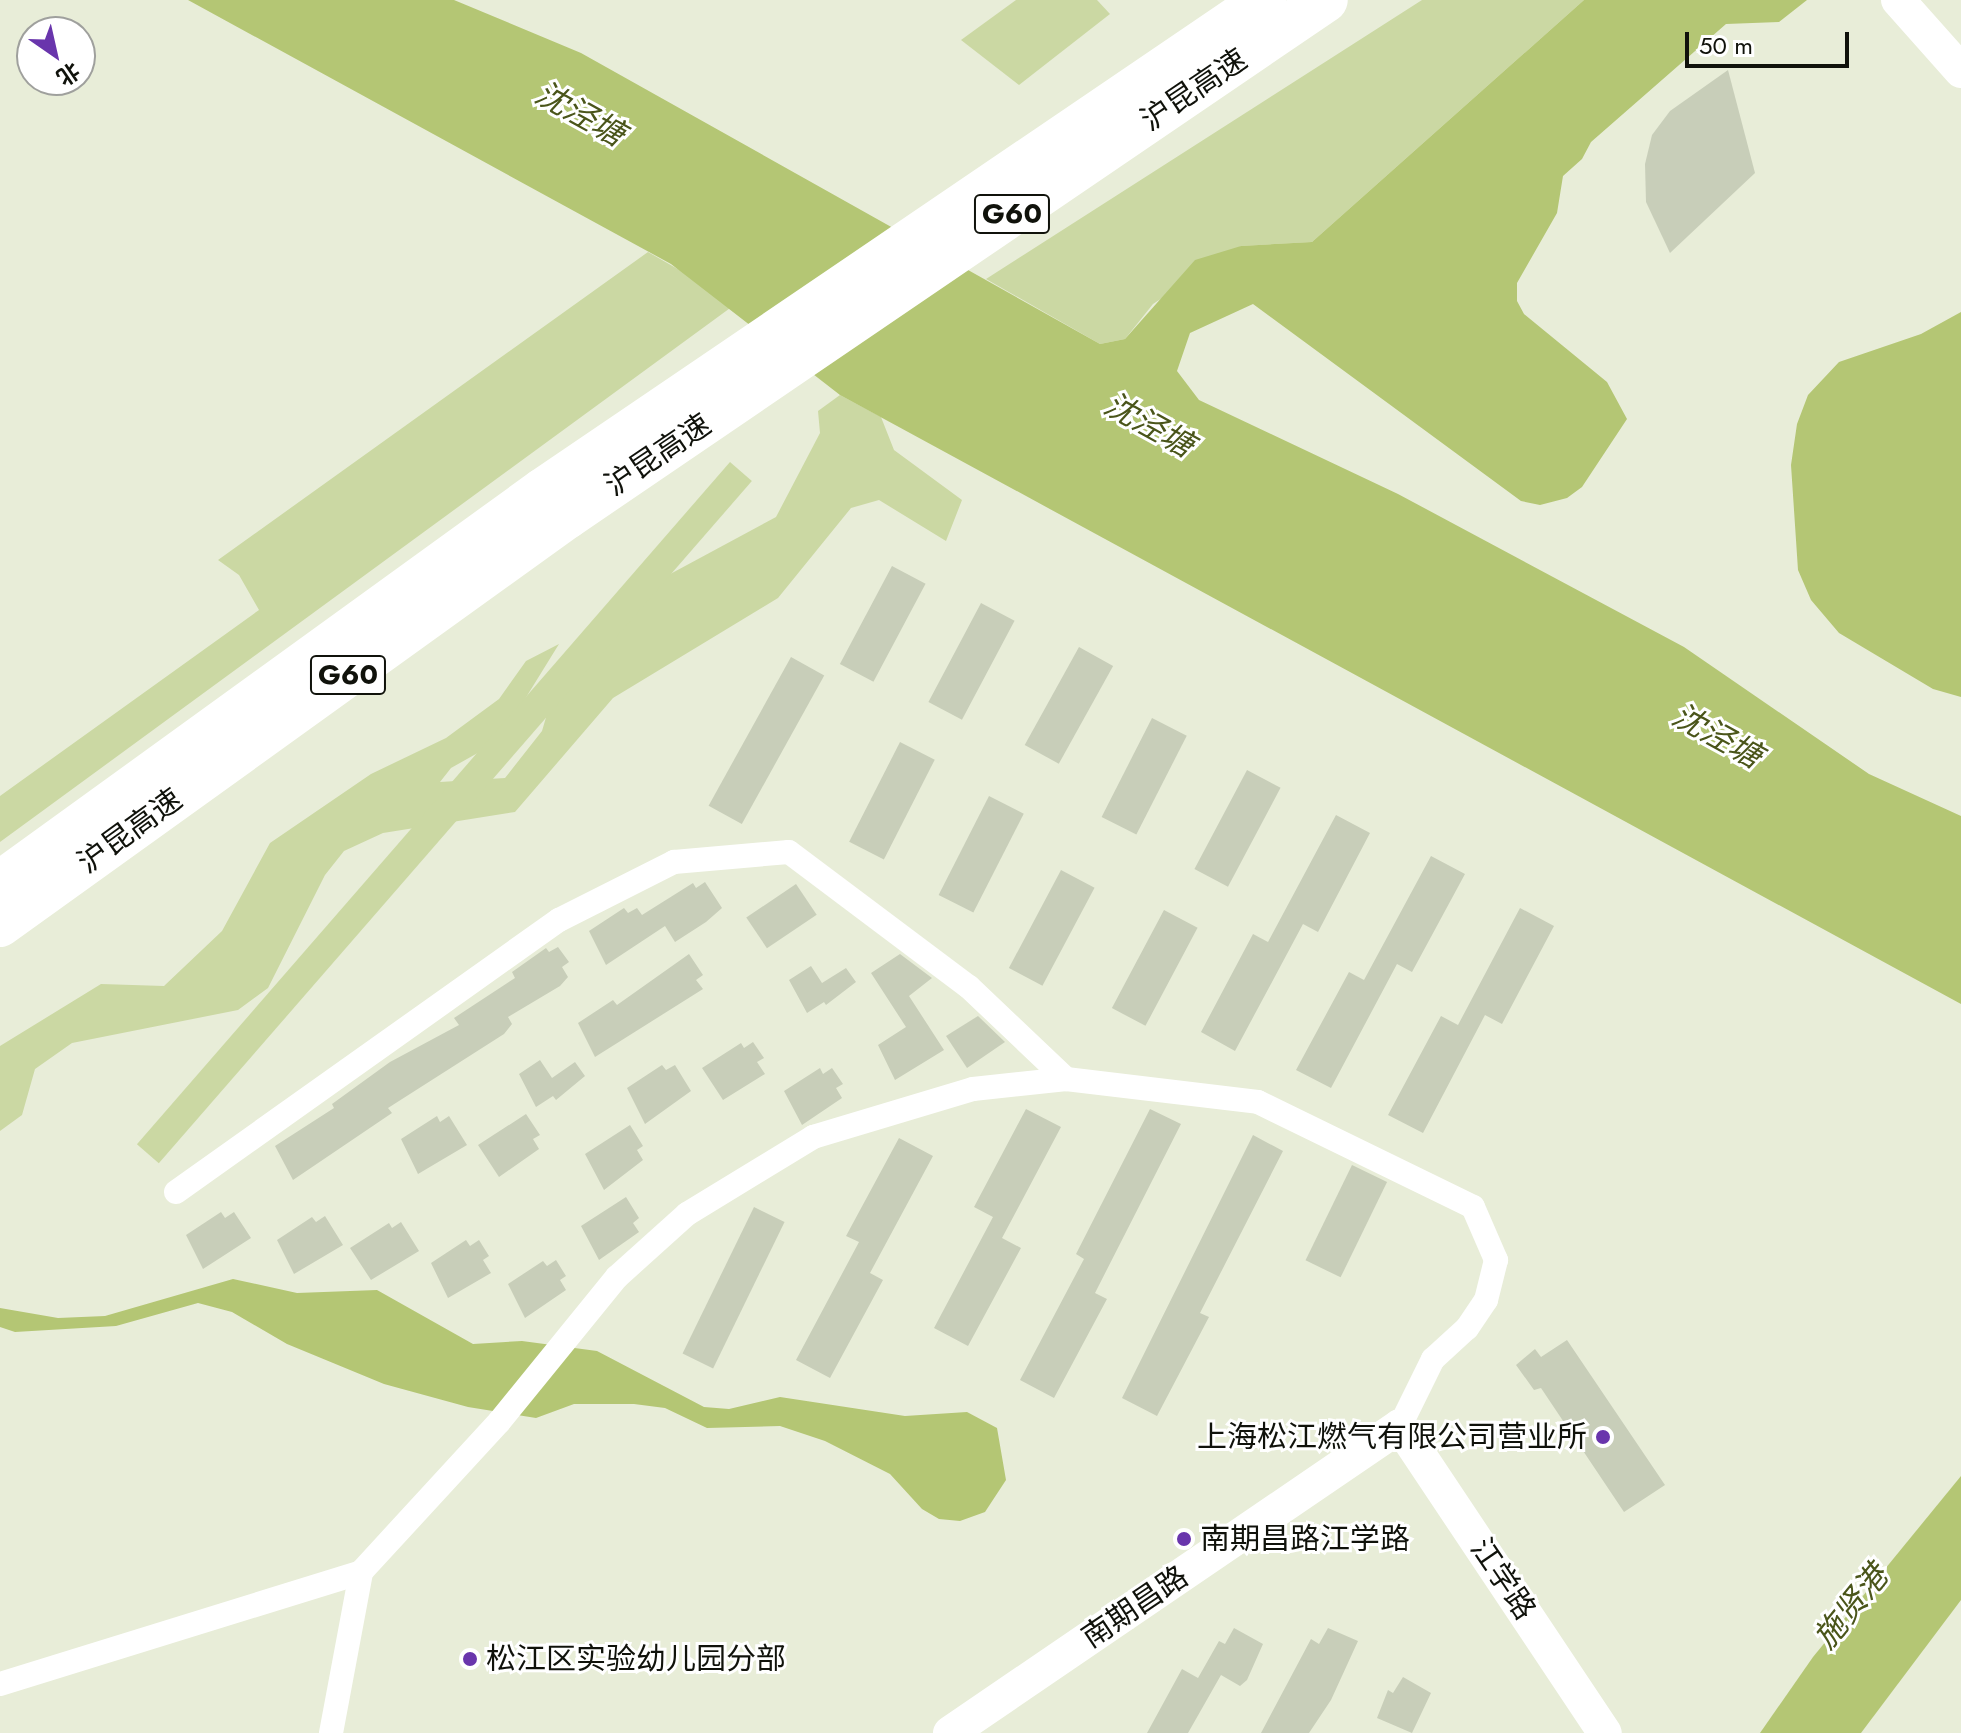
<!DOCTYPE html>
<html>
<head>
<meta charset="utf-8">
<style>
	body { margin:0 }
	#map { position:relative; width:1961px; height:1733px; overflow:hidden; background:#e8edd8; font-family:Jost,"Noto Sans SC",sans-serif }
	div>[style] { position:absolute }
	.green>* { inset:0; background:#cbd8a3; transform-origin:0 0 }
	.water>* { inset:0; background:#b4c674 }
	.building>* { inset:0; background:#c8ceb9; transform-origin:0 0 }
	.minor>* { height:24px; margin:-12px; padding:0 12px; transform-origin:12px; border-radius:12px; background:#fff }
	.secondary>* { height:34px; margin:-17px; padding:0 17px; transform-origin:17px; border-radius:17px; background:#fff }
	.motorway>* { height:44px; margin:-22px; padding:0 22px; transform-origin:22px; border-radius:22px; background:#fff }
	.dots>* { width:22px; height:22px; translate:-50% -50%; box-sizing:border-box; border:4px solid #fff; border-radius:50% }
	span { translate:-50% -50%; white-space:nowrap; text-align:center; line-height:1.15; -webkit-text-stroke:6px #fff; paint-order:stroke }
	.shield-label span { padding:2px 6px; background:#fff; border:2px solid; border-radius:6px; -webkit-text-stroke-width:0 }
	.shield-label { font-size:28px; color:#10120b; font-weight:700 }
	.street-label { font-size:30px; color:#10120b }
	.poi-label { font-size:30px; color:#10120b }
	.right { translate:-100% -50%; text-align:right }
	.left { translate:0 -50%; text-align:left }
	.water-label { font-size:32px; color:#4a551a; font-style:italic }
	.north { position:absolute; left:16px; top:16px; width:80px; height:80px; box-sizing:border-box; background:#fff; border:2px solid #9fa09d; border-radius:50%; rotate:146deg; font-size:22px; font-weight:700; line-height:32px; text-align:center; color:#10120b }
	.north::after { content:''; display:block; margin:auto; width:28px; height:36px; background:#6935ac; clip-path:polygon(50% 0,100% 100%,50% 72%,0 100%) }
	.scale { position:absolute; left:1685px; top:32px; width:164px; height:36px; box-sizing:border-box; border:4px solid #10120b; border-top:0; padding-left:10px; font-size:24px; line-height:28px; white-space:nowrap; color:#10120b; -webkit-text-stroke:6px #fff; paint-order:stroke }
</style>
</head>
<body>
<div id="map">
	<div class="green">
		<div style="clip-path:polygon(1016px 0,1097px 0,1110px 14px,1019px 85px,961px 40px)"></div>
		<div style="clip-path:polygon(1422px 0,1584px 0,1312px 242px,1241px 246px,1153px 304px,1125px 339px,1100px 344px,986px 279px)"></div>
		<div style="clip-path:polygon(648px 252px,737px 303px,0 842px,0 796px,259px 610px,239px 575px,218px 560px)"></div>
		<div style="clip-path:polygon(840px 395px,881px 417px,894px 450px,962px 500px,946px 541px,879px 500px,851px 508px,778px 598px,613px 698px,515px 812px,383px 833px,344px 851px,325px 875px,268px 988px,238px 1010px,72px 1043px,35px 1069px,22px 1115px,0 1131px,0 1046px,101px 984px,164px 986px,222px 931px,270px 843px,371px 774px,446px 738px,499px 699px,526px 661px,559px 644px,499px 741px,451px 768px,440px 782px,505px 778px,542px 731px,562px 663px,609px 607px,776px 517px,820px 433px,818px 411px)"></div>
		<div style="left:730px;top:462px;width:29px;height:904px;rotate:41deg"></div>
	</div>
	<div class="water">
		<div style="clip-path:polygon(188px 0,454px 0,581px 53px,1100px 344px,1125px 339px,1195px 260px,1241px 246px,1312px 242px,1584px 0,1807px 0,1779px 22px,1726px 24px,1591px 142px,1582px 159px,1563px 176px,1557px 213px,1517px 283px,1517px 301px,1524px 314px,1607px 382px,1627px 419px,1582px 487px,1567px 498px,1540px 505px,1521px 501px,1253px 304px,1190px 333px,1177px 371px,1199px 400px,1398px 494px,1684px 647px,1869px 774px,1961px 816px,1961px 1004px,840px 395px,671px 264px)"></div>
		<div style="clip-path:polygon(1961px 312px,1961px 697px,1933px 689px,1839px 633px,1811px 600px,1798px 570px,1791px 465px,1797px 424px,1808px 395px,1839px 362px,1921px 334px)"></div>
		<div style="clip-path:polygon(233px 1279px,297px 1293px,377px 1290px,473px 1344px,522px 1341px,597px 1351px,704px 1407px,729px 1409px,780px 1397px,905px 1416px,967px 1412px,997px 1428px,1006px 1480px,985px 1512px,960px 1521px,939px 1519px,922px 1509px,890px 1474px,825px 1441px,780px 1426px,707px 1428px,665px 1408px,634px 1404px,574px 1404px,536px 1418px,468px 1407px,384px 1384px,287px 1344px,232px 1312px,198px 1303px,116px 1326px,15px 1332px,0 1327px,0 1308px,58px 1318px,105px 1316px)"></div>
		<div style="clip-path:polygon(1961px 1476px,1961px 1600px,1861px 1733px,1760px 1733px,1813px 1657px)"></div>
	</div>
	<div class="building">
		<div style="clip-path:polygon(1728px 70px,1755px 173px,1670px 253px,1646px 202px,1645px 164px,1652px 135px,1670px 111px)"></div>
		<div style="left:892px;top:566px;width:38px;height:111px;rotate:28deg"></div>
		<div style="left:981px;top:603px;width:38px;height:112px;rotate:28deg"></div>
		<div style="left:1079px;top:647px;width:39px;height:112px;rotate:29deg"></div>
		<div style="left:791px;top:657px;width:38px;height:170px;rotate:29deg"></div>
		<div style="left:1152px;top:718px;width:39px;height:111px;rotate:27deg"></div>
		<div style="left:900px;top:742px;width:39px;height:112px;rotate:27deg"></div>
		<div style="left:1247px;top:770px;width:38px;height:112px;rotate:28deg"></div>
		<div style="left:989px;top:796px;width:39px;height:111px;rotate:27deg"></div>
		<div style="clip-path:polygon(1336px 815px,1370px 833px,1318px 932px,1303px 924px,1235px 1051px,1201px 1032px,1253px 934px,1268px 942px)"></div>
		<div style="clip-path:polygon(1431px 856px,1465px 874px,1412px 972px,1397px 964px,1331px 1088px,1296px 1070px,1349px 972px,1364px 980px)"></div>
		<div style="left:1061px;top:870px;width:38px;height:111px;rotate:28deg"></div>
		<div style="clip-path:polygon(705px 882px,722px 908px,706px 922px,675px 942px,665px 926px,606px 965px,589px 931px,624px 908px,628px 913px,637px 908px,642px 915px,693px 883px,696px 888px)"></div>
		<div style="left:796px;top:884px;width:37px;height:60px;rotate:56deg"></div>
		<div style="clip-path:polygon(1520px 908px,1554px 926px,1502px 1024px,1485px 1015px,1423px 1133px,1388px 1115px,1441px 1016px,1458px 1025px)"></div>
		<div style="left:1164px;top:910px;width:38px;height:111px;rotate:28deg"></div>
		<div style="clip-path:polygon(558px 947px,569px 962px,562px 967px,568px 977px,560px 986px,508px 1017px,512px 1024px,504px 1034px,388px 1108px,392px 1113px,293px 1180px,275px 1146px,334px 1108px,332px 1104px,390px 1062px,459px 1025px,454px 1018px,515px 978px,512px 972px,546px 948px,549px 952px)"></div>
		<div style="clip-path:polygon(689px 954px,703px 975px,696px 980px,703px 989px,595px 1057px,578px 1023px,613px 1000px,617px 1005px)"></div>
		<div style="clip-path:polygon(900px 954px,932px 978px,909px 996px,944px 1050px,895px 1080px,878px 1045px,906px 1027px,871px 973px)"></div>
		<div style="clip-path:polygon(811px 966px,822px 983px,846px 968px,856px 982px,826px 1005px,824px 1002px,807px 1013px,789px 980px)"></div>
		<div style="clip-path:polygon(978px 1016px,1005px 1042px,967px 1068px,946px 1036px)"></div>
		<div style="clip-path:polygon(753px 1042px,764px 1058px,757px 1062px,765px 1074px,723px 1100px,702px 1068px,741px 1043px,744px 1048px)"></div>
		<div style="clip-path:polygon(540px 1060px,552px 1078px,575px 1062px,585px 1076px,556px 1100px,553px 1096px,536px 1107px,519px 1074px)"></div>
		<div style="clip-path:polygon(662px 1065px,666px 1070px,675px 1065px,691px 1091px,645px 1124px,627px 1088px)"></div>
		<div style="clip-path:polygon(820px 1068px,823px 1074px,832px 1068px,843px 1084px,836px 1088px,842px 1098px,802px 1125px,784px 1091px)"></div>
		<div style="clip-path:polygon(1026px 1109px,1061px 1127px,1002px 1238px,1021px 1248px,968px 1346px,934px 1328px,993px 1217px,974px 1207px)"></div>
		<div style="clip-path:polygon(1150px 1109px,1181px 1124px,1095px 1293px,1107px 1299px,1054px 1398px,1020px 1380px,1084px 1259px,1076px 1254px)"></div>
		<div style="clip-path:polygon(526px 1114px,540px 1135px,533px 1139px,539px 1149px,499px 1177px,478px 1145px)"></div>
		<div style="clip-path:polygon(437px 1116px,440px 1122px,449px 1116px,467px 1145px,418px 1174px,401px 1139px)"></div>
		<div style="clip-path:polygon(630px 1125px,643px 1146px,637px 1150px,643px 1160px,604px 1190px,585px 1154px)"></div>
		<div style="clip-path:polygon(1253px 1135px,1283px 1151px,1200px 1313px,1209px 1317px,1157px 1416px,1122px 1398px)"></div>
		<div style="clip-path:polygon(899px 1138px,933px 1156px,870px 1273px,883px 1280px,830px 1378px,796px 1360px,859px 1242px,846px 1236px)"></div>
		<div style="left:1352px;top:1165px;width:39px;height:106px;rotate:26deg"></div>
		<div style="clip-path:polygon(626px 1197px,639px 1218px,633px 1223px,639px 1232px,599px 1260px,581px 1226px)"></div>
		<div style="left:754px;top:1207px;width:34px;height:163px;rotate:26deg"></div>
		<div style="clip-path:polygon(221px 1212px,225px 1218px,234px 1212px,251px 1238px,203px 1269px,186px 1235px)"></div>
		<div style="clip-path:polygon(325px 1216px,343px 1245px,294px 1274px,277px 1240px,312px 1217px,316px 1222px)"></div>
		<div style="clip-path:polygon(401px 1222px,419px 1251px,371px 1280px,350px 1248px,389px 1223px,392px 1228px)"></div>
		<div style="clip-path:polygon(466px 1240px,470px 1246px,479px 1240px,489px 1256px,483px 1260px,491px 1273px,448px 1298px,431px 1263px)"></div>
		<div style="clip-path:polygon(556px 1260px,566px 1276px,560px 1280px,566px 1290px,525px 1318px,508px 1284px,543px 1261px,547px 1266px)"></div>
		<div style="clip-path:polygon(1567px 1340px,1665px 1485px,1624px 1512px,1541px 1388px,1534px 1390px,1516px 1365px,1535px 1349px,1541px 1357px)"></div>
		<div style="clip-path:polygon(1234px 1628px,1263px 1644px,1247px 1680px,1240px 1686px,1221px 1675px,1188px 1733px,1147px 1733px,1182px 1669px,1198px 1678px,1219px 1641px,1225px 1644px)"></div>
		<div style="clip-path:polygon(1328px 1628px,1358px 1641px,1331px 1700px,1309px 1733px,1261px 1733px,1311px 1639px,1319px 1644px)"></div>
		<div style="clip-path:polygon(1403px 1677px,1431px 1693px,1412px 1733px,1377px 1718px,1388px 1690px,1393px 1693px)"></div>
	</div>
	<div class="minor">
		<div style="left:176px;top:1192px;width:470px;rotate:-35.4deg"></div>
		<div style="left:559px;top:920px;width:129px;rotate:-26.8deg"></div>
		<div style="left:674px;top:862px;width:115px;rotate:-5deg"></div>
		<div style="left:789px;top:852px;width:225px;rotate:36.9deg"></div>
		<div style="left:969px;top:987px;width:134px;rotate:43.5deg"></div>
		<div style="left:0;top:1684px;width:378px;rotate:-17.2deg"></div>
		<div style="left:331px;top:1733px;width:164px;rotate:-79.4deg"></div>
		<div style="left:361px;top:1572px;width:204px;rotate:-47.4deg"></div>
		<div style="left:499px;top:1422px;width:187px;rotate:-50.9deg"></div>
		<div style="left:617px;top:1277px;width:94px;rotate:-42deg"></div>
		<div style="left:687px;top:1214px;width:148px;rotate:-31.4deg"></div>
		<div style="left:813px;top:1137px;width:167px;rotate:-16.7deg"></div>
		<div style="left:973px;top:1089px;width:94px;rotate:-6.1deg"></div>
		<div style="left:1066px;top:1079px;width:193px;rotate:6.8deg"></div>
		<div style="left:1258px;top:1102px;width:239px;rotate:26deg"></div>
		<div style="left:1473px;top:1207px;width:58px;rotate:66.5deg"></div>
		<div style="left:1496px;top:1260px;width:41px;rotate:104deg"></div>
		<div style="left:1486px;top:1300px;width:34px;rotate:124deg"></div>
		<div style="left:1467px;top:1328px;width:46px;rotate:137.6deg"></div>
		<div style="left:1433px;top:1359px;width:75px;rotate:116.2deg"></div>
	</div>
	<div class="secondary">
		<div style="left:1898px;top:0;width:95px;rotate:48.4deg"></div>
		<div style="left:950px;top:1733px;width:545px;rotate:-34.3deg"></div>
		<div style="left:1400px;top:1426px;width:369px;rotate:56.3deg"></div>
	</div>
	<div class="motorway">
		<div style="left:0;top:883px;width:670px;rotate:-35.9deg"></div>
		<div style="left:543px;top:490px;width:872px;rotate:-34.2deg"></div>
		<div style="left:0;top:925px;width:699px;rotate:-35.74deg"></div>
		<div style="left:567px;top:517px;width:918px;rotate:-34.26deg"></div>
	</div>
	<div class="dots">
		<div style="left:1603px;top:1437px;background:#6935ac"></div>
		<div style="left:1184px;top:1539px;background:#6935ac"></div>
		<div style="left:470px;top:1659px;background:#6935ac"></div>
	</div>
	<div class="shield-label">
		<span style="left:1012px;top:214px">G60</span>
		<span style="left:348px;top:675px">G60</span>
	</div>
	<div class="street-label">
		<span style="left:1194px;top:90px;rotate:-34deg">沪昆高速</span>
		<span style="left:658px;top:455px;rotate:-34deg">沪昆高速</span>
		<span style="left:130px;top:831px;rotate:-36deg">沪昆高速</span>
		<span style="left:1503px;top:1579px;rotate:56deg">江学路</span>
		<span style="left:1135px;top:1607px;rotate:-34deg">南期昌路</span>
	</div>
	<div class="poi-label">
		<span class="right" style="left:1587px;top:1437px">上海松江燃气有限公司营业所</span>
		<span class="left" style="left:1200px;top:1539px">南期昌路江学路</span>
		<span class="left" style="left:486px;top:1659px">松江区实验幼儿园分部</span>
	</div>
	<div class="water-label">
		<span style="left:580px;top:114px;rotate:29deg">沈泾塘</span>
		<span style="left:1149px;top:425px;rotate:29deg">沈泾塘</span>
		<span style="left:1717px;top:736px;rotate:29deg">沈泾塘</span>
		<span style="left:1851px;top:1607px;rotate:-51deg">施贤港</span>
	</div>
	<div class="north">北</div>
	<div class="scale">50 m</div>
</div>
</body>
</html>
